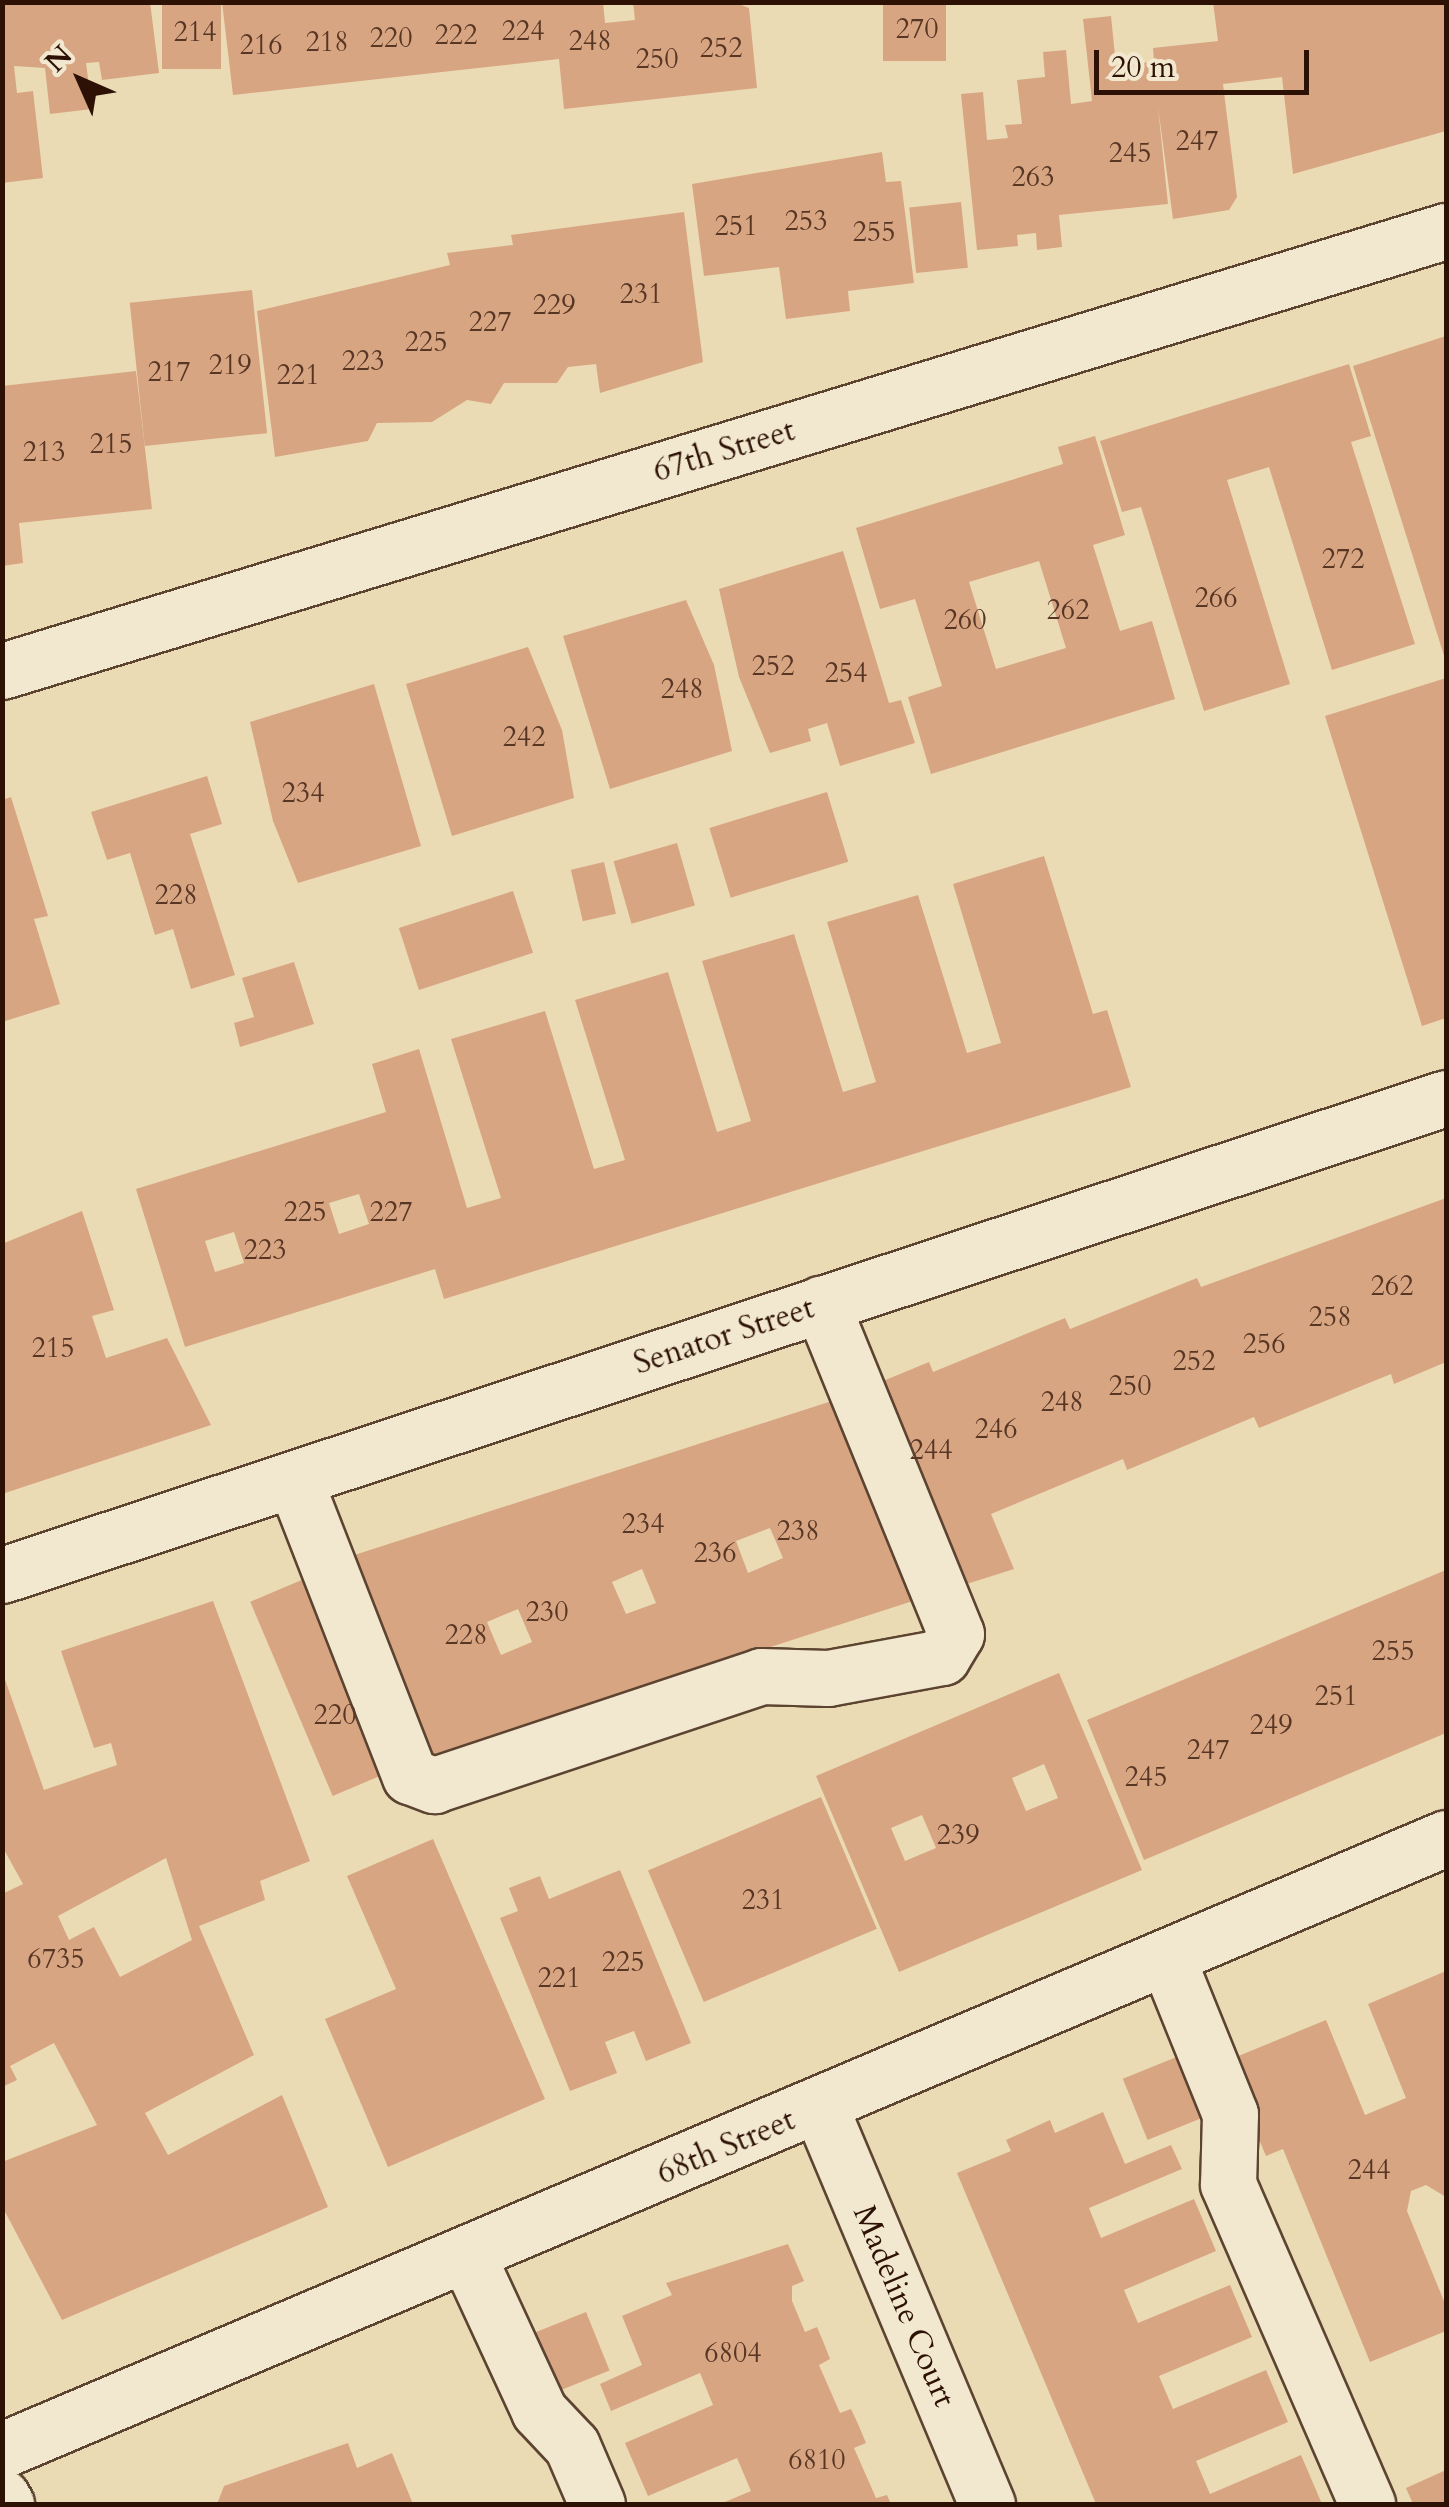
<!DOCTYPE html>
<html>
<head>
<meta charset="utf-8">
<style>
	body { margin:0 }
	#map { position:relative; width:1449px; height:2507px; overflow:hidden; background:#ebdbb5; font-family:Cardo,serif }
	div>[style] { position:absolute }
	.building>* { inset:0; background:#d8a583; transform-origin:0 0 }
	.roads { filter:drop-shadow(2px 0 #5c4431) drop-shadow(-2px 0 #5c4431) drop-shadow(0 2px #5c4431) drop-shadow(0 -2px #5c4431) }
	.minor>* { height:55px; margin:-27.5px; padding:0 27.5px; transform-origin:27.5px; border-radius:27.5px; background:#f2e8cf }
	span { translate:-50% -50%; white-space:nowrap; text-align:center; line-height:1.15; -webkit-text-stroke:10px #f2e8cf; paint-order:stroke }
	.number-label { font-size:28px; color:#583624 }
	.number-label span { -webkit-text-stroke-width:0 }
	.street-label { font-size:32px; color:#2d1105 }
	.frame { position:absolute; inset:0; border:5px solid #2d1105; pointer-events:none }
	.north { position:absolute; left:30px; top:30px; width:100px; height:100px; -webkit-text-stroke:8px #f2e8cf; paint-order:stroke; rotate:315deg; font-size:28px; font-weight:700; line-height:40px; text-align:center; color:#2d1105 }
	.north::after { content:''; display:block; margin:auto; width:35px; height:45px; background:#2d1105; clip-path:polygon(50% 0,100% 100%,50% 72%,0 100%) }
	.scale { position:absolute; left:1094px; top:50px; width:215px; height:45px; box-sizing:border-box; border:5px solid #2d1105; border-top:0; padding-left:12px; font-size:30px; line-height:35px; white-space:nowrap; color:#2d1105; -webkit-text-stroke:8px #f2e8cf; paint-order:stroke }
</style>
</head>
<body>
<div id="map">
	<div class="building">
		<div style="clip-path:polygon(2px 2px,150px 2px,159px 73px,102px 80px,99px 62px,86px 63px,92px 109px,50px 114px,45px 68px,14px 66px,17px 93px,33px 91px,43px 178px,2px 183px)"></div>
		<div style="left:162px;top:2px;width:59px;height:67px"></div>
		<div style="clip-path:polygon(222px 2px,603px 2px,605px 23px,635px 20px,633px 2px,734px 2px,749px 8px,757px 88px,564px 109px,559px 59px,233px 95px)"></div>
		<div style="left:883px;top:2px;width:63px;height:59px"></div>
		<div style="clip-path:polygon(1213px 2px,1446px 2px,1446px 131px,1293px 174px,1282px 77px,1223px 84px,1237px 197px,1229px 210px,1173px 219px,1158px 107px,1168px 204px,1059px 215px,1062px 247px,1037px 250px,1036px 233px,1017px 235px,1018px 246px,977px 250px,961px 94px,983px 92px,987px 140px,1008px 138px,1005px 125px,1022px 124px,1017px 80px,1045px 77px,1043px 52px,1066px 50px,1071px 104px,1092px 101px,1083px 19px,1111px 16px,1116px 65px,1154px 62px,1153px 48px,1218px 41px)"></div>
		<div style="clip-path:polygon(882px 152px,886px 182px,901px 181px,914px 283px,848px 291px,850px 311px,786px 319px,779px 267px,704px 276px,692px 184px)"></div>
		<div style="left:961px;top:202px;width:66px;height:52px;rotate:84deg"></div>
		<div style="clip-path:polygon(684px 212px,703px 362px,600px 393px,596px 364px,568px 367px,557px 383px,504px 383px,491px 404px,467px 400px,432px 422px,377px 423px,368px 441px,275px 457px,257px 311px,450px 265px,447px 253px,513px 245px,511px 235px)"></div>
		<div style="left:252px;top:290px;width:144px;height:123px;rotate:84deg"></div>
		<div style="clip-path:polygon(1446px 336px,1446px 662px,1353px 366px)"></div>
		<div style="clip-path:polygon(1349px 364px,1371px 436px,1351px 442px,1415px 644px,1332px 670px,1269px 467px,1227px 480px,1290px 684px,1204px 711px,1141px 507px,1122px 512px,1100px 441px)"></div>
		<div style="clip-path:polygon(136px 371px,152px 509px,19px 523px,23px 563px,2px 566px,2px 386px)"></div>
		<div style="clip-path:polygon(evenodd,1095px 436px,1125px 535px,1093px 545px,1120px 631px,1152px 621px,1175px 699px,931px 774px,908px 697px,942px 686px,915px 599px,880px 609px,856px 528px,1063px 464px,1058px 447px,1095px 436px,1039px 561px,1066px 648px,996px 669px,969px 582px,1039px 561px)"></div>
		<div style="clip-path:polygon(843px 551px,889px 703px,901px 700px,915px 743px,840px 766px,827px 723px,808px 729px,811px 741px,770px 753px,739px 677px,719px 589px)"></div>
		<div style="clip-path:polygon(686px 600px,714px 665px,732px 751px,610px 789px,563px 636px)"></div>
		<div style="clip-path:polygon(528px 647px,562px 730px,574px 798px,452px 836px,406px 684px)"></div>
		<div style="clip-path:polygon(1446px 678px,1446px 1018px,1422px 1026px,1325px 716px)"></div>
		<div style="clip-path:polygon(374px 684px,421px 846px,298px 883px,273px 821px,250px 722px)"></div>
		<div style="clip-path:polygon(207px 776px,222px 824px,190px 834px,235px 975px,191px 989px,173px 929px,155px 935px,130px 853px,107px 860px,91px 812px)"></div>
		<div style="left:827px;top:792px;width:73px;height:123px;rotate:73deg"></div>
		<div style="clip-path:polygon(11px 797px,48px 916px,34px 919px,60px 1004px,2px 1022px,2px 800px)"></div>
		<div style="left:677px;top:843px;width:65px;height:66px;rotate:74deg"></div>
		<div style="clip-path:polygon(evenodd,1044px 856px,1093px 1014px,1107px 1010px,1131px 1087px,444px 1299px,435px 1269px,185px 1347px,136px 1189px,386px 1112px,372px 1064px,419px 1049px,467px 1208px,501px 1198px,451px 1039px,545px 1011px,594px 1169px,625px 1160px,575px 1000px,668px 972px,717px 1132px,751px 1121px,702px 961px,794px 934px,843px 1092px,876px 1082px,827px 922px,918px 895px,967px 1053px,1001px 1043px,953px 884px,1044px 856px,359px 1194px,369px 1224px,339px 1234px,329px 1203px,359px 1194px,1044px 856px,234px 1232px,244px 1263px,215px 1272px,205px 1241px,234px 1232px)"></div>
		<div style="left:604px;top:862px;width:53px;height:34px;rotate:77deg"></div>
		<div style="left:513px;top:891px;width:65px;height:120px;rotate:72deg"></div>
		<div style="clip-path:polygon(294px 962px,314px 1024px,240px 1047px,234px 1023px,254px 1017px,242px 978px)"></div>
		<div style="clip-path:polygon(1446px 1198px,1446px 1362px,1394px 1384px,1391px 1374px,1259px 1428px,1254px 1417px,1127px 1470px,1123px 1459px,991px 1514px,1014px 1569px,954px 1588px,871px 1386px,929px 1362px,933px 1372px,1065px 1318px,1070px 1329px,1197px 1278px,1201px 1287px)"></div>
		<div style="clip-path:polygon(82px 1211px,114px 1310px,92px 1316px,106px 1358px,167px 1338px,211px 1425px,2px 1494px,2px 1244px)"></div>
		<div style="clip-path:polygon(evenodd,838px 1399px,919px 1599px,423px 1759px,342px 1559px,838px 1399px,770px 1528px,783px 1558px,748px 1573px,736px 1541px,770px 1528px,838px 1399px,642px 1569px,656px 1603px,626px 1614px,612px 1582px,642px 1569px,838px 1399px,518px 1609px,532px 1642px,501px 1655px,487px 1622px,518px 1609px)"></div>
		<div style="clip-path:polygon(1446px 1570px,1446px 1733px,1144px 1860px,1087px 1720px)"></div>
		<div style="left:311px;top:1576px;width:211px;height:66px;rotate:67deg"></div>
		<div style="clip-path:polygon(evenodd,213px 1601px,310px 1861px,260px 1881px,265px 1900px,199px 1926px,254px 2055px,145px 2113px,168px 2155px,282px 2095px,328px 2207px,62px 2320px,2px 2206px,2px 2162px,97px 2125px,54px 2043px,10px 2066px,17px 2080px,2px 2087px,2px 1894px,23px 1884px,2px 1846px,2px 1671px,44px 1790px,117px 1765px,111px 1743px,94px 1748px,61px 1651px,213px 1601px,166px 1858px,192px 1940px,120px 1977px,94px 1927px,69px 1940px,58px 1916px,166px 1858px)"></div>
		<div style="clip-path:polygon(evenodd,1059px 1673px,1142px 1870px,899px 1972px,816px 1776px,1059px 1673px,1044px 1764px,1058px 1798px,1026px 1811px,1012px 1778px,1044px 1764px,1059px 1673px,922px 1815px,936px 1848px,905px 1861px,891px 1828px,922px 1815px)"></div>
		<div style="left:821px;top:1797px;width:143px;height:188px;rotate:67deg"></div>
		<div style="clip-path:polygon(433px 1839px,545px 2099px,388px 2167px,325px 2019px,396px 1989px,347px 1876px)"></div>
		<div style="clip-path:polygon(620px 1870px,691px 2043px,646px 2061px,634px 2031px,605px 2042px,617px 2073px,570px 2091px,500px 1918px,518px 1911px,509px 1888px,540px 1876px,549px 1899px)"></div>
		<div style="clip-path:polygon(1446px 1971px,1446px 2197px,1426px 2185px,1411px 2191px,1407px 2211px,1446px 2306px,1446px 2331px,1370px 2362px,1283px 2149px,1266px 2156px,1226px 2061px,1326px 2020px,1365px 2115px,1406px 2098px,1368px 2004px)"></div>
		<div style="left:1184px;top:2054px;width:66px;height:66px;rotate:68deg"></div>
		<div style="clip-path:polygon(1103px 2112px,1125px 2164px,1171px 2145px,1182px 2169px,1089px 2208px,1101px 2238px,1194px 2199px,1216px 2251px,1124px 2290px,1138px 2323px,1230px 2285px,1252px 2337px,1159px 2376px,1173px 2409px,1266px 2370px,1288px 2422px,1196px 2461px,1210px 2494px,1301px 2455px,1322px 2504px,1096px 2504px,957px 2173px,1011px 2151px,1006px 2140px,1050px 2120px,1055px 2133px)"></div>
		<div style="clip-path:polygon(788px 2244px,804px 2281px,792px 2286px,792px 2301px,805px 2332px,817px 2327px,823px 2341px,830px 2359px,819px 2365px,840px 2413px,851px 2409px,858px 2424px,866px 2443px,854px 2448px,876px 2498px,887px 2495px,891px 2504px,720px 2504px,751px 2491px,737px 2458px,648px 2496px,625px 2443px,713px 2405px,700px 2373px,611px 2411px,600px 2384px,642px 2365px,622px 2316px,672px 2295px,666px 2283px)"></div>
		<div style="left:586px;top:2312px;width:63px;height:69px;rotate:68deg"></div>
		<div style="clip-path:polygon(348px 2443px,357px 2468px,392px 2453px,413px 2504px,217px 2504px,224px 2486px)"></div>
		<div style="clip-path:polygon(1446px 2470px,1446px 2504px,1413px 2504px,1406px 2488px)"></div>
	</div>
	<div class="roads">
		<div class="minor">
			<div style="left:2px;top:671px;width:1510px;rotate:-16.95deg"></div>
			<div style="left:294px;top:1479px;width:319px;rotate:68.7deg"></div>
			<div style="left:410px;top:1776px;width:26px;rotate:21deg"></div>
			<div style="left:434px;top:1785px;width:345px;rotate:-18.4deg"></div>
			<div style="left:761px;top:1676px;width:67px;rotate:1.7deg"></div>
			<div style="left:828px;top:1678px;width:116px;rotate:-10.4deg"></div>
			<div style="left:942px;top:1657px;width:27px;rotate:-59deg"></div>
			<div style="left:956px;top:1634px;width:357px;rotate:-112.2deg"></div>
			<div style="left:2px;top:1575px;width:1521px;rotate:-18.28deg"></div>
			<div style="left:1167px;top:1958px;width:168px;rotate:68deg"></div>
			<div style="left:1230px;top:2114px;width:70px;rotate:91.6deg"></div>
			<div style="left:1228px;top:2184px;width:349px;rotate:66.5deg"></div>
			<div style="left:820px;top:2107px;width:431px;rotate:67.2deg"></div>
			<div style="left:468px;top:2257px;width:170px;rotate:65.2deg"></div>
			<div style="left:539px;top:2411px;width:48px;rotate:46.7deg"></div>
			<div style="left:572px;top:2446px;width:63px;rotate:66.7deg"></div>
			<div style="left:2px;top:2450px;width:1568px;rotate:-22.97deg"></div>
			<div style="left:2px;top:2497px;width:8px;rotate:60deg"></div>
		</div>
	</div>
	<div class="number-label">
		<span style="left:917px;top:29px">270</span>
		<span style="left:523px;top:31px">224</span>
		<span style="left:195px;top:32px">214</span>
		<span style="left:456px;top:35px">222</span>
		<span style="left:391px;top:38px">220</span>
		<span style="left:590px;top:41px">248</span>
		<span style="left:327px;top:42px">218</span>
		<span style="left:261px;top:45px">216</span>
		<span style="left:721px;top:48px">252</span>
		<span style="left:657px;top:59px">250</span>
		<span style="left:1197px;top:141px">247</span>
		<span style="left:1130px;top:153px">245</span>
		<span style="left:1033px;top:177px">263</span>
		<span style="left:806px;top:221px">253</span>
		<span style="left:736px;top:226px">251</span>
		<span style="left:874px;top:232px">255</span>
		<span style="left:641px;top:294px">231</span>
		<span style="left:554px;top:305px">229</span>
		<span style="left:490px;top:322px">227</span>
		<span style="left:426px;top:342px">225</span>
		<span style="left:363px;top:361px">223</span>
		<span style="left:230px;top:365px">219</span>
		<span style="left:169px;top:372px">217</span>
		<span style="left:298px;top:375px">221</span>
		<span style="left:111px;top:444px">215</span>
		<span style="left:44px;top:452px">213</span>
		<span style="left:1343px;top:559px">272</span>
		<span style="left:1216px;top:598px">266</span>
		<span style="left:1068px;top:610px">262</span>
		<span style="left:965px;top:620px">260</span>
		<span style="left:773px;top:666px">252</span>
		<span style="left:846px;top:673px">254</span>
		<span style="left:682px;top:689px">248</span>
		<span style="left:524px;top:737px">242</span>
		<span style="left:303px;top:793px">234</span>
		<span style="left:176px;top:895px">228</span>
		<span style="left:305px;top:1212px">225</span>
		<span style="left:391px;top:1212px">227</span>
		<span style="left:265px;top:1250px">223</span>
		<span style="left:1392px;top:1286px">262</span>
		<span style="left:1330px;top:1317px">258</span>
		<span style="left:1264px;top:1344px">256</span>
		<span style="left:53px;top:1348px">215</span>
		<span style="left:1194px;top:1361px">252</span>
		<span style="left:1130px;top:1386px">250</span>
		<span style="left:1062px;top:1402px">248</span>
		<span style="left:996px;top:1429px">246</span>
		<span style="left:931px;top:1450px">244</span>
		<span style="left:643px;top:1524px">234</span>
		<span style="left:798px;top:1531px">238</span>
		<span style="left:715px;top:1553px">236</span>
		<span style="left:547px;top:1612px">230</span>
		<span style="left:466px;top:1635px">228</span>
		<span style="left:1393px;top:1651px">255</span>
		<span style="left:1336px;top:1696px">251</span>
		<span style="left:335px;top:1715px">220</span>
		<span style="left:1271px;top:1725px">249</span>
		<span style="left:1208px;top:1750px">247</span>
		<span style="left:1146px;top:1777px">245</span>
		<span style="left:958px;top:1835px">239</span>
		<span style="left:763px;top:1900px">231</span>
		<span style="left:56px;top:1959px">6735</span>
		<span style="left:623px;top:1962px">225</span>
		<span style="left:559px;top:1978px">221</span>
		<span style="left:1369px;top:2170px">244</span>
		<span style="left:733px;top:2353px">6804</span>
		<span style="left:817px;top:2460px">6810</span>
	</div>
	<div class="street-label">
		<span style="left:724px;top:451px;rotate:-17deg">67th Street</span>
		<span style="left:724px;top:1336px;rotate:-18deg">Senator Street</span>
		<span style="left:726px;top:2147px;rotate:-23deg">68th Street</span>
		<span style="left:904px;top:2306px;rotate:67deg">Madeline Court</span>
	</div>
	<div class="frame"></div>
	<div class="north">N</div>
	<div class="scale">20 m</div>
</div>
</body>
</html>
